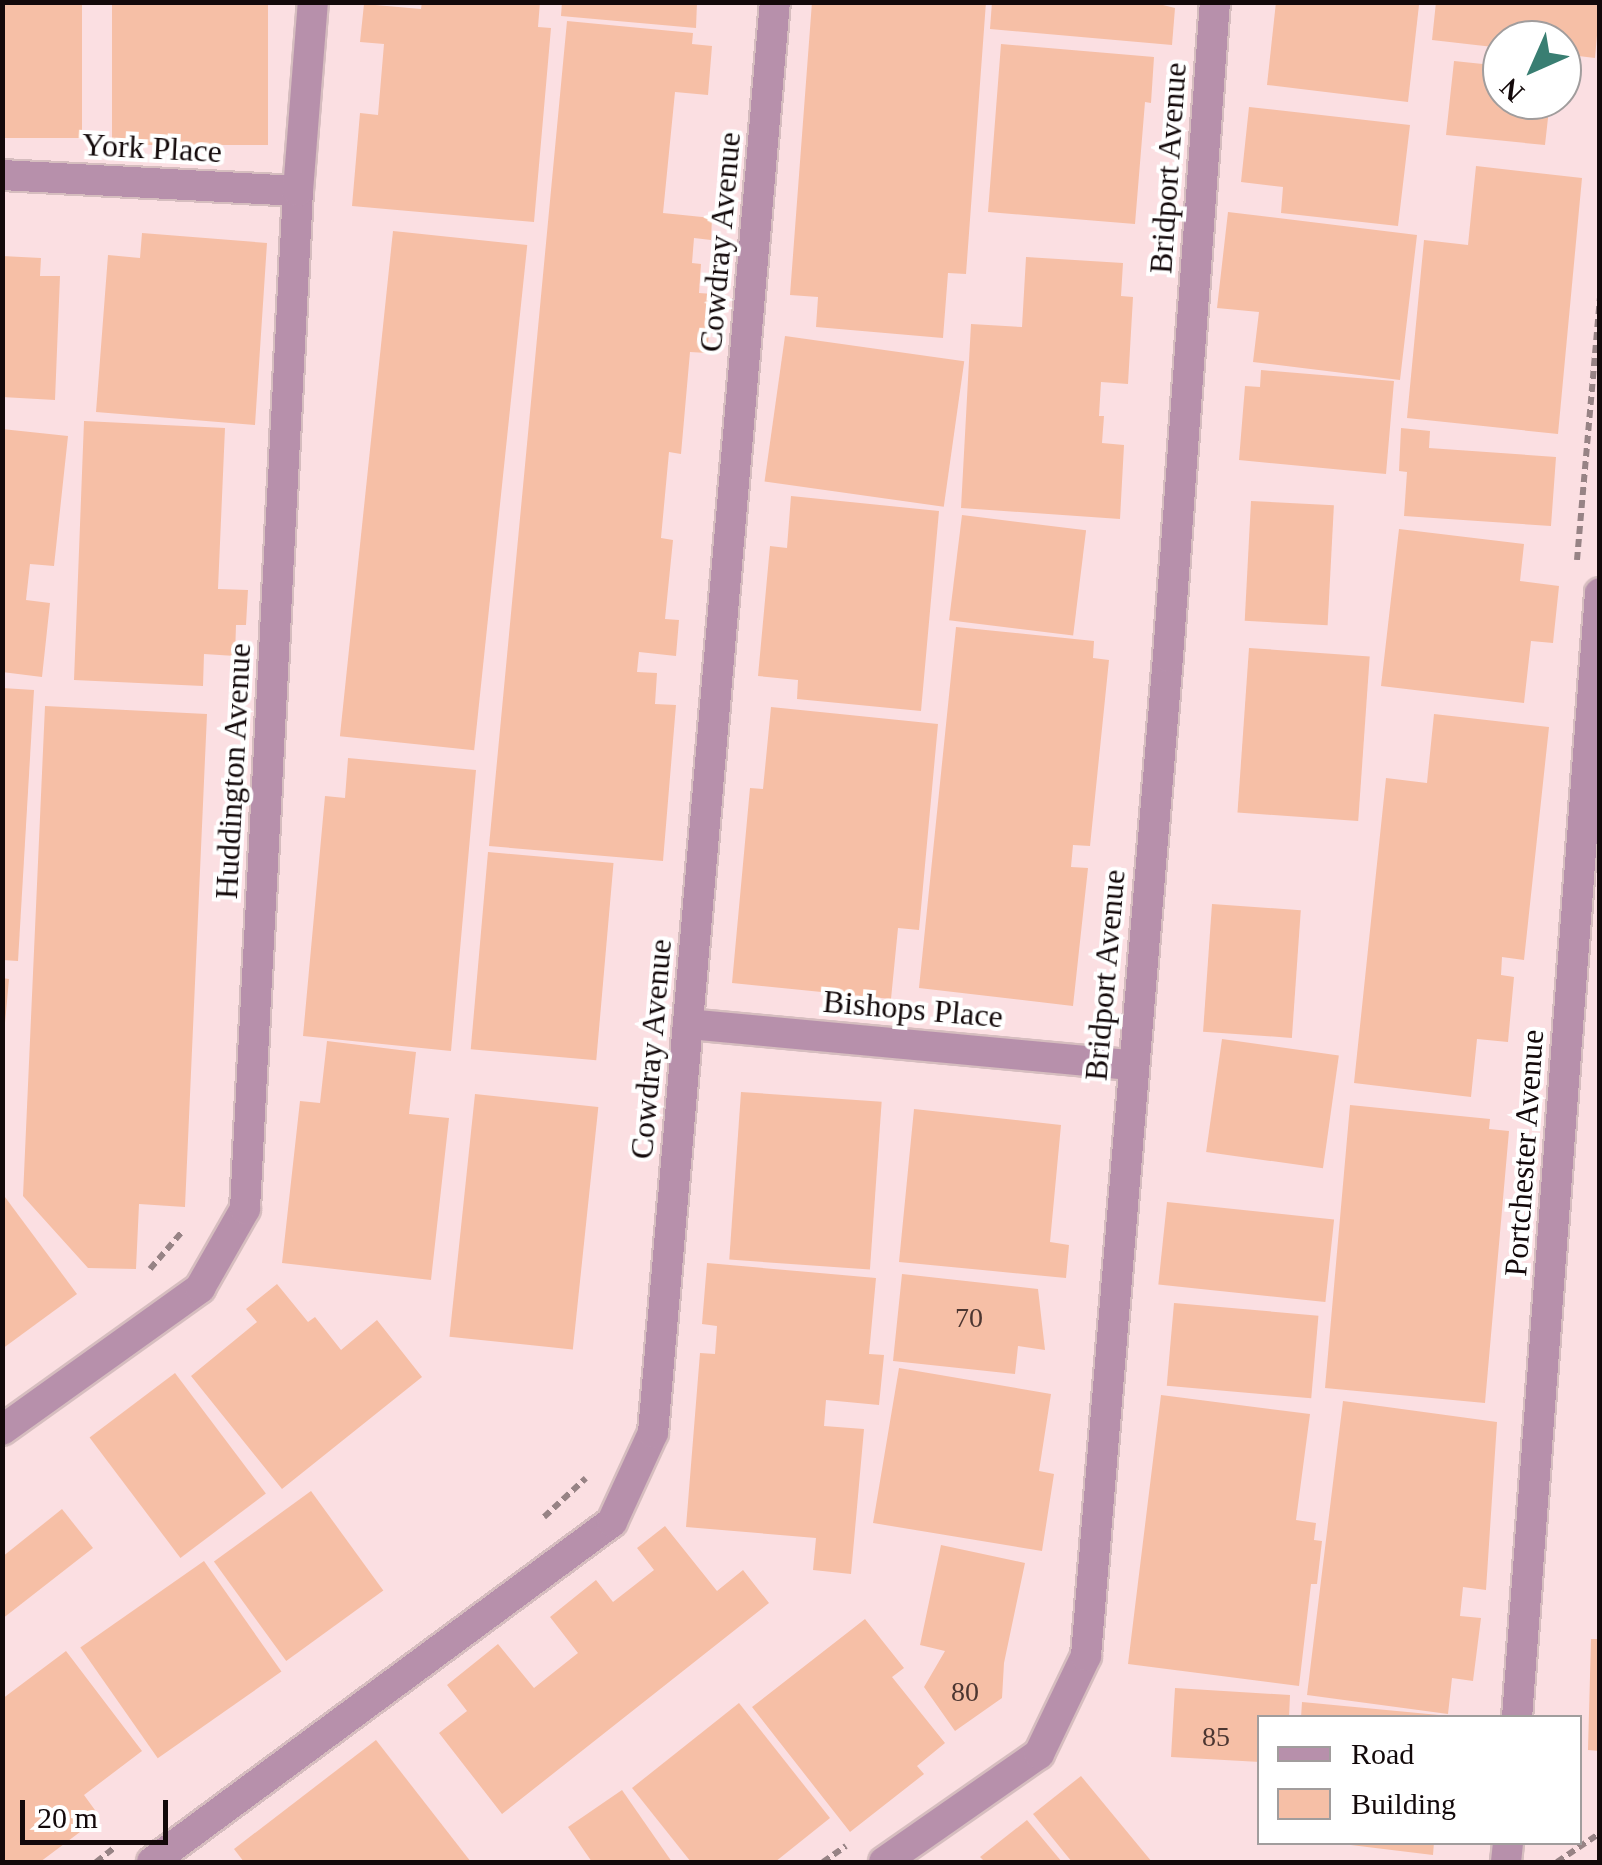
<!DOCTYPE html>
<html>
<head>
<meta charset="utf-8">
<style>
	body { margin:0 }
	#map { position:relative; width:1602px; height:1865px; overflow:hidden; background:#fbdfe2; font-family:Georgia,serif }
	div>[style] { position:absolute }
	.building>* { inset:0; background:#f6bfa6; transform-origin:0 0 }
	.path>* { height:6px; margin-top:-3px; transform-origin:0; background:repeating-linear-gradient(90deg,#978385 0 8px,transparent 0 13px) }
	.roads { filter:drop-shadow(2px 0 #d6bdbf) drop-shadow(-2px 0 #d6bdbf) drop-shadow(0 2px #d6bdbf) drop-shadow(0 -2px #d6bdbf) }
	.minor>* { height:30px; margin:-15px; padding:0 15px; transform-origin:15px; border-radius:15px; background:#b790ab }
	span { translate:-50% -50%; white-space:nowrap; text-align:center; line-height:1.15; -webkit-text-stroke:8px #fff; paint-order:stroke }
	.number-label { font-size:28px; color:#4c3631 }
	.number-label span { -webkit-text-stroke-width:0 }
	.street-label { font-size:32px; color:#13090a }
	.frame { position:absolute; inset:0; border:5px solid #13090a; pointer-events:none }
	.legend { position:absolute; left:1257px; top:1715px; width:325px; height:130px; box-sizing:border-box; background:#fff; border:2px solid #a19d9d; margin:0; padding:12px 18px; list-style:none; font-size:30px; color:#13090a }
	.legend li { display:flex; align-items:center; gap:20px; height:50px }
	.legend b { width:50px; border:2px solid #a19d9d }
	.north { position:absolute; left:1482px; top:20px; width:100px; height:100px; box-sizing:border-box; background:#fff; border:2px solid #a19d9d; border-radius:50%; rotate:225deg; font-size:28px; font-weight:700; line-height:40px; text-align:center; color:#13090a }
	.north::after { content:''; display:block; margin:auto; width:35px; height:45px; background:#397e72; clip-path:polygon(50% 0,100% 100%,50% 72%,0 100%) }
	.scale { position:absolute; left:20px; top:1800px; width:148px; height:45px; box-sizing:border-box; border:5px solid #13090a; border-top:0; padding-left:12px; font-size:30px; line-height:35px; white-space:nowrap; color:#13090a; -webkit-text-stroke:8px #fff; paint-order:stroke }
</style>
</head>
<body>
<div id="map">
	<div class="building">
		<div style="left:2px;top:2px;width:80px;height:136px"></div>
		<div style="left:112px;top:2px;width:156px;height:143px"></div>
		<div style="clip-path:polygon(422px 2px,540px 2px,538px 27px,551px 28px,534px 222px,352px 206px,360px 113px,378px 115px,384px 44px,360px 42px,364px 4px,421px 9px)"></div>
		<div style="clip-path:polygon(562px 2px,697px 2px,696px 28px,561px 16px)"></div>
		<div style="clip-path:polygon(812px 2px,986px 2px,966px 274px,948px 273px,943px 338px,816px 327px,818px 297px,790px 295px)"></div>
		<div style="clip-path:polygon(992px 2px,1151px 2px,1175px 8px,1172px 45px,990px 29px)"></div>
		<div style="clip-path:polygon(1276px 2px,1419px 5px,1408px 102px,1267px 85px)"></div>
		<div style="clip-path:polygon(1436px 2px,1600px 2px,1595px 58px,1562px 54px,1562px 40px,1502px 40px,1502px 48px,1432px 40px)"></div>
		<div style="clip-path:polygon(567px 21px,693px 33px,692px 44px,712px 46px,708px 95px,675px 92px,663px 213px,712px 218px,711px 240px,694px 238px,692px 263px,701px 264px,699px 293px,713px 294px,707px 353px,690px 352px,681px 454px,669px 452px,661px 538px,673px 540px,665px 619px,679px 620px,676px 656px,639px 652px,637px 672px,657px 673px,655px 704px,676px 705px,663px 861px,489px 846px)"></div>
		<div style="clip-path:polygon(1001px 44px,1154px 57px,1151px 103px,1145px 102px,1135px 224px,988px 212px)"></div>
		<div style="clip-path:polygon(1454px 61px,1502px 66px,1502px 100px,1550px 100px,1545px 145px,1446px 135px)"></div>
		<div style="clip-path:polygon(1249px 107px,1410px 125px,1398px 226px,1281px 213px,1283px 187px,1241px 182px)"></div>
		<div style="clip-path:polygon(1476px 166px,1582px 178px,1558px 434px,1407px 418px,1424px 240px,1468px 245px)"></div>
		<div style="clip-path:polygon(1228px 212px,1417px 235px,1400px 380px,1253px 362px,1259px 312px,1217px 308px)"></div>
		<div style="left:393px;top:231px;width:135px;height:508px;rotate:6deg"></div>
		<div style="clip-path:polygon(142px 233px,267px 243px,255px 425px,96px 412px,108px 255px,140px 258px)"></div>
		<div style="clip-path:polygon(2px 256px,41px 258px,40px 276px,60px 276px,55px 400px,2px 397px)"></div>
		<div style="clip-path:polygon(1026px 257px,1123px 263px,1121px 296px,1133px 297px,1128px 384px,1101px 382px,1099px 416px,1104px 416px,1102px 443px,1124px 445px,1120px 519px,961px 508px,971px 324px,1022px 327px)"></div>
		<div style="left:785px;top:336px;width:181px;height:147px;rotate:8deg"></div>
		<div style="clip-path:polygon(1261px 370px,1394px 381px,1386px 474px,1239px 460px,1245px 386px,1260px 387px)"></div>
		<div style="clip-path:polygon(84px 421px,225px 428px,218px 589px,248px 590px,246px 625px,236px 625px,235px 656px,204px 654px,203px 686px,74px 680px)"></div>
		<div style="clip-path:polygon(1401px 428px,1430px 431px,1429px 448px,1556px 457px,1551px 526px,1404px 516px,1407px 472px,1399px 471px)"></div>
		<div style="clip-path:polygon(2px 429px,68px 436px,54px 566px,30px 564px,26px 600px,50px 603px,42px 677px,2px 672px)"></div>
		<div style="clip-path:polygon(791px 496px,939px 511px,921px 711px,797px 699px,798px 680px,758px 676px,770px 546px,787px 548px)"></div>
		<div style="left:1251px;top:501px;width:83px;height:120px;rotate:3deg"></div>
		<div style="left:962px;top:515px;width:125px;height:106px;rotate:7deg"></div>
		<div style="clip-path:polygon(1399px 529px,1524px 544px,1520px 581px,1559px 586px,1553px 643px,1531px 641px,1524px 703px,1381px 686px)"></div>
		<div style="clip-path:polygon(956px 627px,1094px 641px,1093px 658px,1109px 660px,1090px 846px,1073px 845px,1071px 867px,1088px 868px,1073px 1006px,919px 988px)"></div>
		<div style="left:1249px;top:648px;width:121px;height:165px;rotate:4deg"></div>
		<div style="clip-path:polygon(2px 688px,34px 690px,18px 961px,2px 960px)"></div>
		<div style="clip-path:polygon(45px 706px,207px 714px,185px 1207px,139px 1204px,136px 1269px,88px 1268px,23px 1196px)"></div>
		<div style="clip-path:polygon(771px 707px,938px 724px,919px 930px,898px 928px,891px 999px,732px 983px,750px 788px,763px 789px)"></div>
		<div style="clip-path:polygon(1434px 714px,1549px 727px,1524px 960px,1502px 957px,1501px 975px,1514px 977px,1508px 1042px,1477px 1039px,1471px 1097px,1354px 1083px,1386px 778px,1427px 783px)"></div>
		<div style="clip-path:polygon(348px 758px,476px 770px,451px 1051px,303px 1036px,325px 796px,345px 798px)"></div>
		<div style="left:488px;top:852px;width:126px;height:198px;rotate:5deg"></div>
		<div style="left:1212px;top:904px;width:89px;height:128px;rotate:4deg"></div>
		<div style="clip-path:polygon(2px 978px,9px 979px,5px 1023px,2px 1023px)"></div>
		<div style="left:1222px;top:1039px;width:118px;height:114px;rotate:8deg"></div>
		<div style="clip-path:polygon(327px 1041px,416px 1052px,409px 1114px,449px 1118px,431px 1280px,282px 1263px,300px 1101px,320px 1103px)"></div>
		<div style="left:741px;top:1092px;width:141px;height:168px;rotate:4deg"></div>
		<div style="left:475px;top:1094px;width:124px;height:244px;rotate:6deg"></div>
		<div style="clip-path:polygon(1350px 1105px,1490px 1119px,1489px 1129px,1509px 1131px,1485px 1403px,1325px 1388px)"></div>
		<div style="clip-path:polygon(914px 1109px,1061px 1125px,1050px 1242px,1069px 1245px,1066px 1278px,899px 1262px)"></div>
		<div style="clip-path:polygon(2px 1193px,77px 1294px,2px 1349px)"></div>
		<div style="left:1167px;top:1202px;width:168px;height:83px;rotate:6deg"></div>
		<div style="clip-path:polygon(707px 1263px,876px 1278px,869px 1354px,884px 1355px,879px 1405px,826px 1400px,824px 1426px,864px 1429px,851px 1574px,813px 1570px,816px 1538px,686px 1527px,700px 1353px,715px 1354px,717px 1326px,702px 1324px)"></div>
		<div style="clip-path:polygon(902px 1274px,1038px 1289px,1045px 1350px,1018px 1346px,1015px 1374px,893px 1361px)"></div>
		<div style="clip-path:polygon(277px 1284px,308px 1322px,315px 1317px,341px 1350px,377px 1320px,422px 1377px,282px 1489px,191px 1376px,257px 1322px,246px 1309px)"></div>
		<div style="left:1174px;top:1303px;width:145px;height:83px;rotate:5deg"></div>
		<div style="clip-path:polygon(899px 1368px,1051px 1394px,1039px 1471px,1054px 1474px,1042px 1551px,873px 1523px)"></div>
		<div style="left:175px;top:1373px;width:151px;height:107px;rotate:53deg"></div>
		<div style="clip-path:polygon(1161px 1395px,1310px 1414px,1296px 1520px,1316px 1523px,1314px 1540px,1322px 1541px,1317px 1584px,1311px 1584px,1299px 1686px,1128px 1664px)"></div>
		<div style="clip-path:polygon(1343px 1401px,1497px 1422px,1486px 1590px,1463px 1587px,1460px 1616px,1481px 1618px,1473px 1681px,1452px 1678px,1448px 1714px,1307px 1695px)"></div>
		<div style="left:311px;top:1491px;width:123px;height:120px;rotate:54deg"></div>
		<div style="clip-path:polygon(62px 1509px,93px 1548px,2px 1619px,2px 1557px)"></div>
		<div style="clip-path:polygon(665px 1526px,717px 1591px,743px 1570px,769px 1603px,502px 1814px,439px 1733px,467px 1711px,447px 1685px,498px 1644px,534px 1688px,578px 1653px,550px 1617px,596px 1580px,613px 1602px,654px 1570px,637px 1548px)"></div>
		<div style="clip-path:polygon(941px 1545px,1025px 1563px,1004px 1663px,1002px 1698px,955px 1731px,924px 1687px,945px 1651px,920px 1645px)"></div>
		<div style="left:204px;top:1561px;width:135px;height:151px;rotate:55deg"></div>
		<div style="clip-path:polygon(865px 1619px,904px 1668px,892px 1677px,945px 1743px,917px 1766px,924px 1774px,850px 1832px,752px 1707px)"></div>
		<div style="clip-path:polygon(1591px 1639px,1600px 1639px,1600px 1751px,1588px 1750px)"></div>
		<div style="clip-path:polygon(66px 1651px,142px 1751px,84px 1795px,100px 1817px,40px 1862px,2px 1862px,2px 1699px)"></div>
		<div style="clip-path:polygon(1175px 1688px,1290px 1695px,1289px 1718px,1260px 1718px,1260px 1762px,1171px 1757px)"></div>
		<div style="clip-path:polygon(1302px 1702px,1439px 1715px,1439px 1718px,1301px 1718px)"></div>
		<div style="clip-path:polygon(739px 1703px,830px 1818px,775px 1862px,691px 1862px,632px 1788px)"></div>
		<div style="clip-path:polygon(376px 1740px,471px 1862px,244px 1862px,234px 1849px)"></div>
		<div style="clip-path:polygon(1081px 1776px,1152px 1862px,1072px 1862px,1033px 1814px)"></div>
		<div style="clip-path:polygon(622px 1790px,672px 1862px,592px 1862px,568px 1827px)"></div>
		<div style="clip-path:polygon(1027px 1820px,1062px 1862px,985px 1862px,980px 1857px)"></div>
		<div style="clip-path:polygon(1326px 1842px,1434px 1842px,1433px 1855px)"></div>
	</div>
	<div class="path">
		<div style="left:1577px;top:560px;width:263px;rotate:-85deg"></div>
		<div style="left:150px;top:1269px;width:48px;rotate:-49.3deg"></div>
		<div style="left:544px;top:1517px;width:57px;rotate:-42.9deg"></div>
		<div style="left:96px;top:1862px;width:23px;rotate:-38deg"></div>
		<div style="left:823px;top:1862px;width:28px;rotate:-35deg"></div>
		<div style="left:1557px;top:1862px;width:52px;rotate:-34deg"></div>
	</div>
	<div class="roads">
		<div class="minor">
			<div style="left:2px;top:175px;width:296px;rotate:3.1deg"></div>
			<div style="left:688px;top:1024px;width:446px;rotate:5.3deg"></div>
			<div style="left:2px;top:1430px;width:244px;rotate:-35.6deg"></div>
			<div style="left:200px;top:1288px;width:91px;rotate:-60.3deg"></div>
			<div style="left:245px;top:1209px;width:1019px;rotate:-87.02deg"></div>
			<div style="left:298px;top:191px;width:190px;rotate:-85.5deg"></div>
			<div style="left:1517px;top:1718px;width:1128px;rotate:-85.78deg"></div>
			<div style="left:152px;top:1862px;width:572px;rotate:-36.47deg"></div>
			<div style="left:612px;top:1522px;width:98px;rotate:-65.3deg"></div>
			<div style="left:653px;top:1433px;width:1436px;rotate:-85.13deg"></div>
			<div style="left:884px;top:1862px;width:189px;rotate:-34.9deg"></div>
			<div style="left:1039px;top:1754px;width:109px;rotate:-64.4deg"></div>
			<div style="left:1086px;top:1656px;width:1002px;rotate:-85.31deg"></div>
			<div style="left:1168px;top:657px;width:657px;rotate:-85.9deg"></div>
			<div style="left:1506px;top:1862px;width:20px;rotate:-84deg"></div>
		</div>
	</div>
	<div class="number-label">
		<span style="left:969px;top:1318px">70</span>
		<span style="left:965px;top:1692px">80</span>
		<span style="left:1216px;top:1737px">85</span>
	</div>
	<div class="street-label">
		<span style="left:152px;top:148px;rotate:3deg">York Place</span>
		<span style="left:1168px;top:168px;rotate:-86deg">Bridport Avenue</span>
		<span style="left:720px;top:242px;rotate:-85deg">Cowdray Avenue</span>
		<span style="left:233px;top:771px;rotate:-87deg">Huddington Avenue</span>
		<span style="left:1105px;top:975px;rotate:-85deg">Bridport Avenue</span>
		<span style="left:913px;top:1009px;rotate:5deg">Bishops Place</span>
		<span style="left:651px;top:1049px;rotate:-85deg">Cowdray Avenue</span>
		<span style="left:1524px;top:1153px;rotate:-86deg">Portchester Avenue</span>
	</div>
	<div class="frame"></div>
	<ul class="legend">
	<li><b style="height:12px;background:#b790ab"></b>Road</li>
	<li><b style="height:28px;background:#f6bfa6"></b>Building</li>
	</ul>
	<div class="north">N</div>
	<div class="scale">20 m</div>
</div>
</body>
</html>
